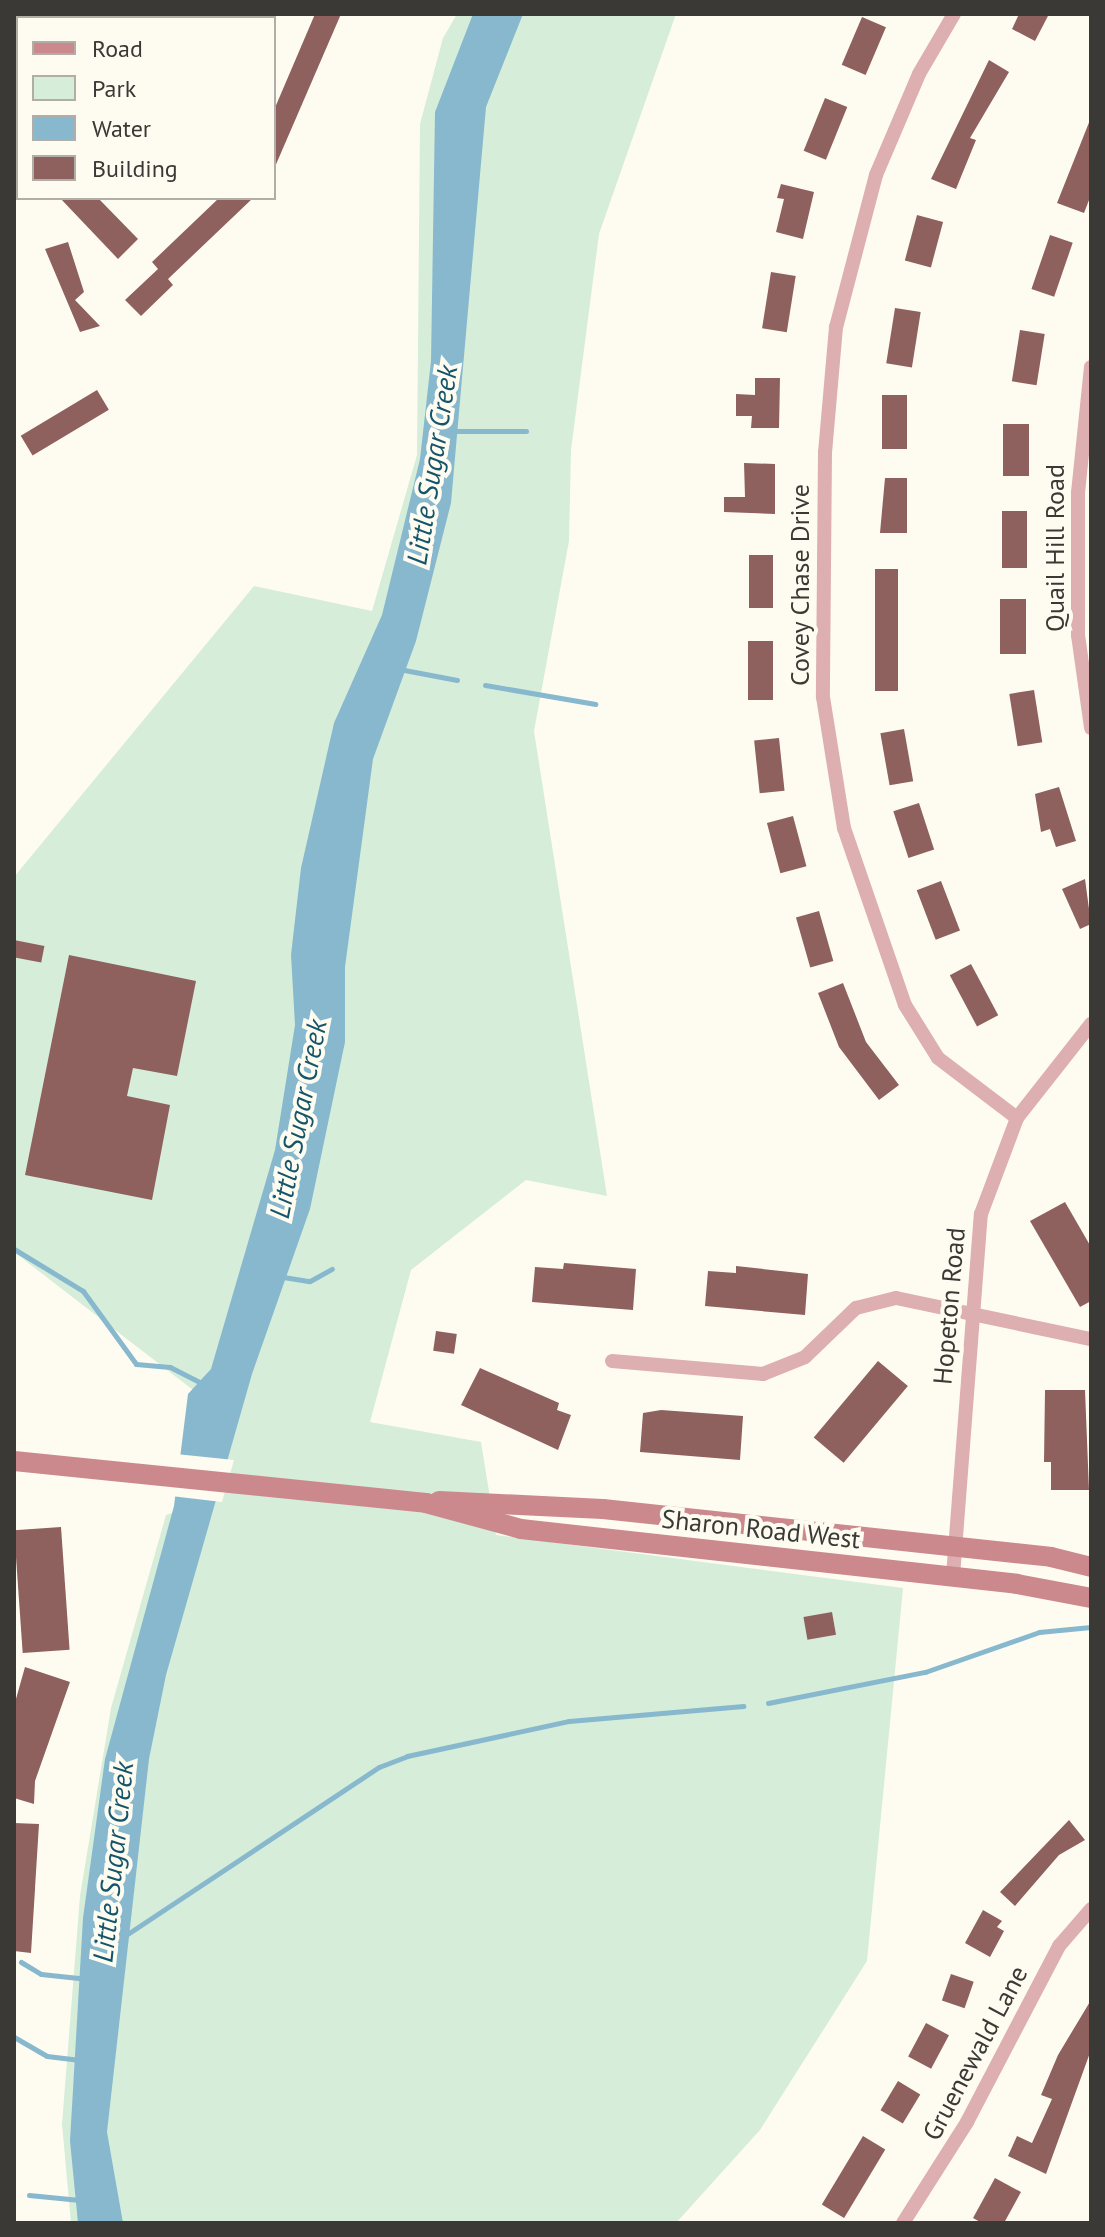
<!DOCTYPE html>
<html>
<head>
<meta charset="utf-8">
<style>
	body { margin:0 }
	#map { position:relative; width:1105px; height:2237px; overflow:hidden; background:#fefcf1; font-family:"PT Sans",sans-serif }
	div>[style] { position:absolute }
	.green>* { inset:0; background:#d6edd9 }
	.water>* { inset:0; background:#87b8ce }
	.pier>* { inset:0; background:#fefcf1 }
	.stream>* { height:5px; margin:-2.5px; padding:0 2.5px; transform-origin:2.5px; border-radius:2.5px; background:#87b8ce }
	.building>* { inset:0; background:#8e605e; transform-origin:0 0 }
	.minor>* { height:14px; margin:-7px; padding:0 7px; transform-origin:7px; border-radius:7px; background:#ddafb1 }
	.secondary>* { height:20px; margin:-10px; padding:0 10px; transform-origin:10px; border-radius:10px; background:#cb898d }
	span { translate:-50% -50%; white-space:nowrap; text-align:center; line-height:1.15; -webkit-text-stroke:8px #fefcf1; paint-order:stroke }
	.street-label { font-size:26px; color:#3a3935 }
	.water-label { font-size:28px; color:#15556c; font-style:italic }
	.frame { position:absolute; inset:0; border:16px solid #3a3935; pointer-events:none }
	.legend { position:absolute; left:16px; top:16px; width:260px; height:184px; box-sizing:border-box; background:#fefcf1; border:2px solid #b0aea6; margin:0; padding:10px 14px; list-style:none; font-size:24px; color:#3a3935 }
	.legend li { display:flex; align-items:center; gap:16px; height:40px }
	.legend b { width:40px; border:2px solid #b0aea6 }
</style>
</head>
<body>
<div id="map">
	<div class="green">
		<div style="clip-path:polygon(457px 14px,676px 14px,599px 234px,571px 450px,569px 541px,534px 731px,607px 1196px,526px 1180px,411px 1270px,370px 1422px,481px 1442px,496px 1535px,903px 1588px,867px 1961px,760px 2130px,676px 2223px,71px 2223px,62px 2124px,80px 1896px,111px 1708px,166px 1515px,196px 1505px,219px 1410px,14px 1252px,14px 877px,254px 586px,372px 611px,417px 455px,420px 124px,443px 38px)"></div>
	</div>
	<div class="water">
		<div style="clip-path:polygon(473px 14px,523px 14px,486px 107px,451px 503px,416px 641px,373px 759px,345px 967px,345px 1042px,310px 1209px,252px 1374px,166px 1675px,149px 1759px,107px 2132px,123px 2223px,78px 2223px,70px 2141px,83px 1918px,105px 1759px,174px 1506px,188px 1394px,211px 1369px,275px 1150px,295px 1025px,291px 955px,301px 868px,334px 723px,382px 615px,420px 459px,431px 361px,435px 112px)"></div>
	</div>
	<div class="pier">
		<div style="clip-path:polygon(176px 1454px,234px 1460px,222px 1502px,171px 1496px)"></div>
	</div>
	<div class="stream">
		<div style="left:456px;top:431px;width:70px"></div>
		<div style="left:399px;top:669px;width:59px;rotate:10.7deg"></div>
		<div style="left:485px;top:685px;width:112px;rotate:9.8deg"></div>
		<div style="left:14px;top:1249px;width:81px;rotate:31.3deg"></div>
		<div style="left:83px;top:1291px;width:90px;rotate:54deg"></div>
		<div style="left:136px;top:1364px;width:34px;rotate:5deg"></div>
		<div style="left:170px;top:1367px;width:33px;rotate:27deg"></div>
		<div style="left:277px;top:1276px;width:33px;rotate:9deg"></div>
		<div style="left:310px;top:1281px;width:25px;rotate:-29deg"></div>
		<div style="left:768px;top:1703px;width:160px;rotate:-11.2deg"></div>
		<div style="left:925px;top:1672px;width:121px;rotate:-19.3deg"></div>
		<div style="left:1039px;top:1632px;width:52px;rotate:-5.5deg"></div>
		<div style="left:126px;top:1935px;width:304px;rotate:-33.6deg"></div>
		<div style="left:379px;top:1767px;width:30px;rotate:-21deg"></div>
		<div style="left:407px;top:1756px;width:166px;rotate:-12.2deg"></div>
		<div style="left:569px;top:1721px;width:175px;rotate:-4.9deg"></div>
		<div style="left:21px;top:1962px;width:23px;rotate:31deg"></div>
		<div style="left:41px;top:1974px;width:47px;rotate:6.1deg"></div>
		<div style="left:14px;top:2037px;width:38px;rotate:30deg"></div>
		<div style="left:47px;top:2056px;width:33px;rotate:7deg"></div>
		<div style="left:29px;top:2195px;width:51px;rotate:5.6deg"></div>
	</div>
	<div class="building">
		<div style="clip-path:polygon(315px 14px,341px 14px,274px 169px,274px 110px)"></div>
		<div style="clip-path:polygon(1019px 14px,1049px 14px,1035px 41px,1012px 29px)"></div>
		<div style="left:862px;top:17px;width:26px;height:52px;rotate:23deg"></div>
		<div style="clip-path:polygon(989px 60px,1009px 72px,970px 138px,976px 140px,956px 189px,931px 179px)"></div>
		<div style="left:825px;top:98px;width:24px;height:57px;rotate:22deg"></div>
		<div style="clip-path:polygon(1090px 120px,1091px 195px,1084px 213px,1057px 203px)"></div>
		<div style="clip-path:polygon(781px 184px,814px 192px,803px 239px,776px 232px,784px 199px,777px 198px)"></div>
		<div style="clip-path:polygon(60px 198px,98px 198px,138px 239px,118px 259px)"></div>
		<div style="clip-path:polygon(219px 198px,253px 198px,168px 279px,173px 285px,141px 316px,125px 300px,158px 269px,152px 262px)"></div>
		<div style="left:917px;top:215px;width:27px;height:47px;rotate:15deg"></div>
		<div style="left:1050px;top:235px;width:24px;height:57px;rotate:19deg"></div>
		<div style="clip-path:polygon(68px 242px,84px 292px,75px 300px,100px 326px,80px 332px,45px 249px)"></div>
		<div style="left:771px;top:272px;width:25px;height:57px;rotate:9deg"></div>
		<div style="left:895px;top:308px;width:26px;height:56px;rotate:9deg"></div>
		<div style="left:1020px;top:330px;width:25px;height:52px;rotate:9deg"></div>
		<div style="clip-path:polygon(755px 378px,780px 378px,779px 428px,751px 428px,752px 416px,736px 416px,736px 394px,755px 395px)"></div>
		<div style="left:97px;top:390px;width:23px;height:89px;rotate:59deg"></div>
		<div style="left:882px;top:395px;width:25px;height:54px"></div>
		<div style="left:1003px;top:424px;width:26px;height:52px"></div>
		<div style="clip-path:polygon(744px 463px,775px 464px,775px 514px,724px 512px,724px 497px,745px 497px)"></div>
		<div style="clip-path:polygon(885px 478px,907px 478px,907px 533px,880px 533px)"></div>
		<div style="left:1002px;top:511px;width:25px;height:57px"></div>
		<div style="left:749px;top:555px;width:24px;height:53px"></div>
		<div style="left:875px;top:569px;width:23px;height:122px"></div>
		<div style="left:1000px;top:599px;width:26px;height:55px"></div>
		<div style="left:748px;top:641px;width:25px;height:59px"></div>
		<div style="left:1034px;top:690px;width:53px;height:25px;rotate:81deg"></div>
		<div style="left:904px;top:729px;width:53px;height:24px;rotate:80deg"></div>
		<div style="left:779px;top:738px;width:53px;height:25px;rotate:84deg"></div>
		<div style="clip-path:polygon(1059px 787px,1076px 841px,1056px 847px,1050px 829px,1041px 832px,1035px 794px)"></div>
		<div style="left:919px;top:803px;width:49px;height:27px;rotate:72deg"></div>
		<div style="left:793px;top:816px;width:52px;height:27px;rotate:75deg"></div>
		<div style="clip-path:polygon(1085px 879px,1091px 924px,1080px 929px,1062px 889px)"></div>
		<div style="left:941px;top:881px;width:53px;height:26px;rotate:69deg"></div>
		<div style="left:819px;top:911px;width:52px;height:24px;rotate:74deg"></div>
		<div style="left:14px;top:940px;width:31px;height:17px;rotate:11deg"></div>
		<div style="clip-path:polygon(69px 955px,196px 981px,177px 1076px,133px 1068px,127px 1096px,170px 1105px,152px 1200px,25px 1175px)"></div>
		<div style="left:971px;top:964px;width:58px;height:24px;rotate:62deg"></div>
		<div style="clip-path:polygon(843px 983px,866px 1042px,899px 1085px,879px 1100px,839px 1047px,818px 993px)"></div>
		<div style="clip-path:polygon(1065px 1202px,1091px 1247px,1091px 1301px,1080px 1307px,1030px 1221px)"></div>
		<div style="clip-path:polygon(564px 1263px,636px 1269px,633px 1310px,532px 1302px,535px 1267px,563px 1269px)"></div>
		<div style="clip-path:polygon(736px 1266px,808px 1274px,805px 1315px,705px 1306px,708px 1271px,736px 1273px)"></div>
		<div style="left:436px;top:1331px;width:21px;height:20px;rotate:8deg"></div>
		<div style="left:878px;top:1361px;width:39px;height:100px;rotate:40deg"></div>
		<div style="clip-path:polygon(480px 1368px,559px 1403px,557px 1410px,571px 1415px,558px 1450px,461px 1405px)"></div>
		<div style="clip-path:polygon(1045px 1390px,1085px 1390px,1089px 1490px,1051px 1490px,1051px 1462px,1044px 1462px)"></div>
		<div style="clip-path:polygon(661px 1410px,743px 1416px,740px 1460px,640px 1452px,643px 1413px)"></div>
		<div style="left:61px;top:1527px;width:123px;height:47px;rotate:86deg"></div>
		<div style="left:832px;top:1612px;width:23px;height:29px;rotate:80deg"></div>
		<div style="clip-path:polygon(25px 1667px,70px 1682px,35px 1781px,34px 1804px,14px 1798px,14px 1706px)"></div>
		<div style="clip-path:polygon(1069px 1820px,1085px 1840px,1059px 1855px,1015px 1906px,1000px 1892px)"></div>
		<div style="clip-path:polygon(14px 1823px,39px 1824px,31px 1953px,14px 1951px)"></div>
		<div style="clip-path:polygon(983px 1910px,1002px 1921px,997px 1927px,1004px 1931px,990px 1957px,965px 1943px)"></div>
		<div style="left:951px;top:1974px;width:24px;height:28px;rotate:19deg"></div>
		<div style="clip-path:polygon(1091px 2000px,1091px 2050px,1046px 2174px,1008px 2156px,1017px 2136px,1032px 2143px,1052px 2099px,1041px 2095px,1058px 2055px)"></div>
		<div style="left:926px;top:2023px;width:26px;height:38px;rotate:28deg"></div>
		<div style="left:898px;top:2081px;width:26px;height:34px;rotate:31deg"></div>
		<div style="left:863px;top:2136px;width:26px;height:80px;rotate:31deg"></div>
		<div style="clip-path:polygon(995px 2178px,1021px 2192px,1004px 2223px,982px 2223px,973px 2218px)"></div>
	</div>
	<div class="minor">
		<div style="left:954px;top:14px;width:69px;rotate:120.3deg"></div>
		<div style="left:919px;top:74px;width:110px;rotate:113.1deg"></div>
		<div style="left:876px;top:175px;width:157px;rotate:104.7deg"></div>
		<div style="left:836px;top:327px;width:125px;rotate:95deg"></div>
		<div style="left:825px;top:452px;width:245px;rotate:90.5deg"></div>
		<div style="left:823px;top:697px;width:133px;rotate:80.9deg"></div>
		<div style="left:844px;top:828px;width:187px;rotate:71deg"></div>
		<div style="left:905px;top:1005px;width:62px;rotate:58.1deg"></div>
		<div style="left:938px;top:1058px;width:99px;rotate:37.2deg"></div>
		<div style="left:1091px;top:367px;width:127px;rotate:95.9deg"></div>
		<div style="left:1078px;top:493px;width:142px;rotate:90deg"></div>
		<div style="left:1078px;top:635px;width:94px;rotate:82deg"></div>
		<div style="left:612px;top:1361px;width:152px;rotate:4.9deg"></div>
		<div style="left:763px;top:1374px;width:45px;rotate:-22deg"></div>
		<div style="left:805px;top:1357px;width:71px;rotate:-43.9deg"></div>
		<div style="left:856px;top:1308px;width:41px;rotate:-14deg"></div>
		<div style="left:896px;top:1298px;width:199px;rotate:11.9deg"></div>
		<div style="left:953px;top:1576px;width:363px;rotate:-85.6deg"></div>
		<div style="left:981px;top:1214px;width:103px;rotate:-69.4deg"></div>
		<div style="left:1017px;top:1118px;width:120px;rotate:-51.8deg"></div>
		<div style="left:903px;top:2223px;width:120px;rotate:-57.6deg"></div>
		<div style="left:967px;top:2122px;width:199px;rotate:-62.4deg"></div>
		<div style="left:1059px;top:1946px;width:49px;rotate:-49.1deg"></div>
	</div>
	<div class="secondary">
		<div style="left:14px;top:1461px;width:414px;rotate:5.8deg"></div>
		<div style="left:426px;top:1503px;width:98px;rotate:15.3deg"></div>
		<div style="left:521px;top:1529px;width:499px;rotate:6.3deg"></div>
		<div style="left:1017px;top:1584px;width:75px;rotate:10.7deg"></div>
		<div style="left:439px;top:1501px;width:164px;rotate:2.8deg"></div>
		<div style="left:603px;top:1509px;width:451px;rotate:6.1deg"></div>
		<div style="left:1051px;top:1557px;width:41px;rotate:14deg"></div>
	</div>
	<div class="street-label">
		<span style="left:1055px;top:548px;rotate:-90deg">Quail Hill Road</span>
		<span style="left:800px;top:585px;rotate:-90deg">Covey Chase Drive</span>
		<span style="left:949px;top:1306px;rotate:-85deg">Hopeton Road</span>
		<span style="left:761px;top:1529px;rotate:6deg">Sharon Road West</span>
		<span style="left:975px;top:2053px;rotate:-62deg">Gruenewald Lane</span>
	</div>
	<div class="water-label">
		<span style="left:432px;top:465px;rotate:-81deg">Little Sugar Creek</span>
		<span style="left:298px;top:1119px;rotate:-79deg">Little Sugar Creek</span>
		<span style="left:113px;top:1862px;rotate:-84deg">Little Sugar Creek</span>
	</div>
	<div class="frame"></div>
	<ul class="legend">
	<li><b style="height:10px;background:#cb898d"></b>Road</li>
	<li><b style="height:22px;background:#d6edd9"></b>Park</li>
	<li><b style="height:22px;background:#87b8ce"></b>Water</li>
	<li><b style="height:22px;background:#8e605e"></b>Building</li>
	</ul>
</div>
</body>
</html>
